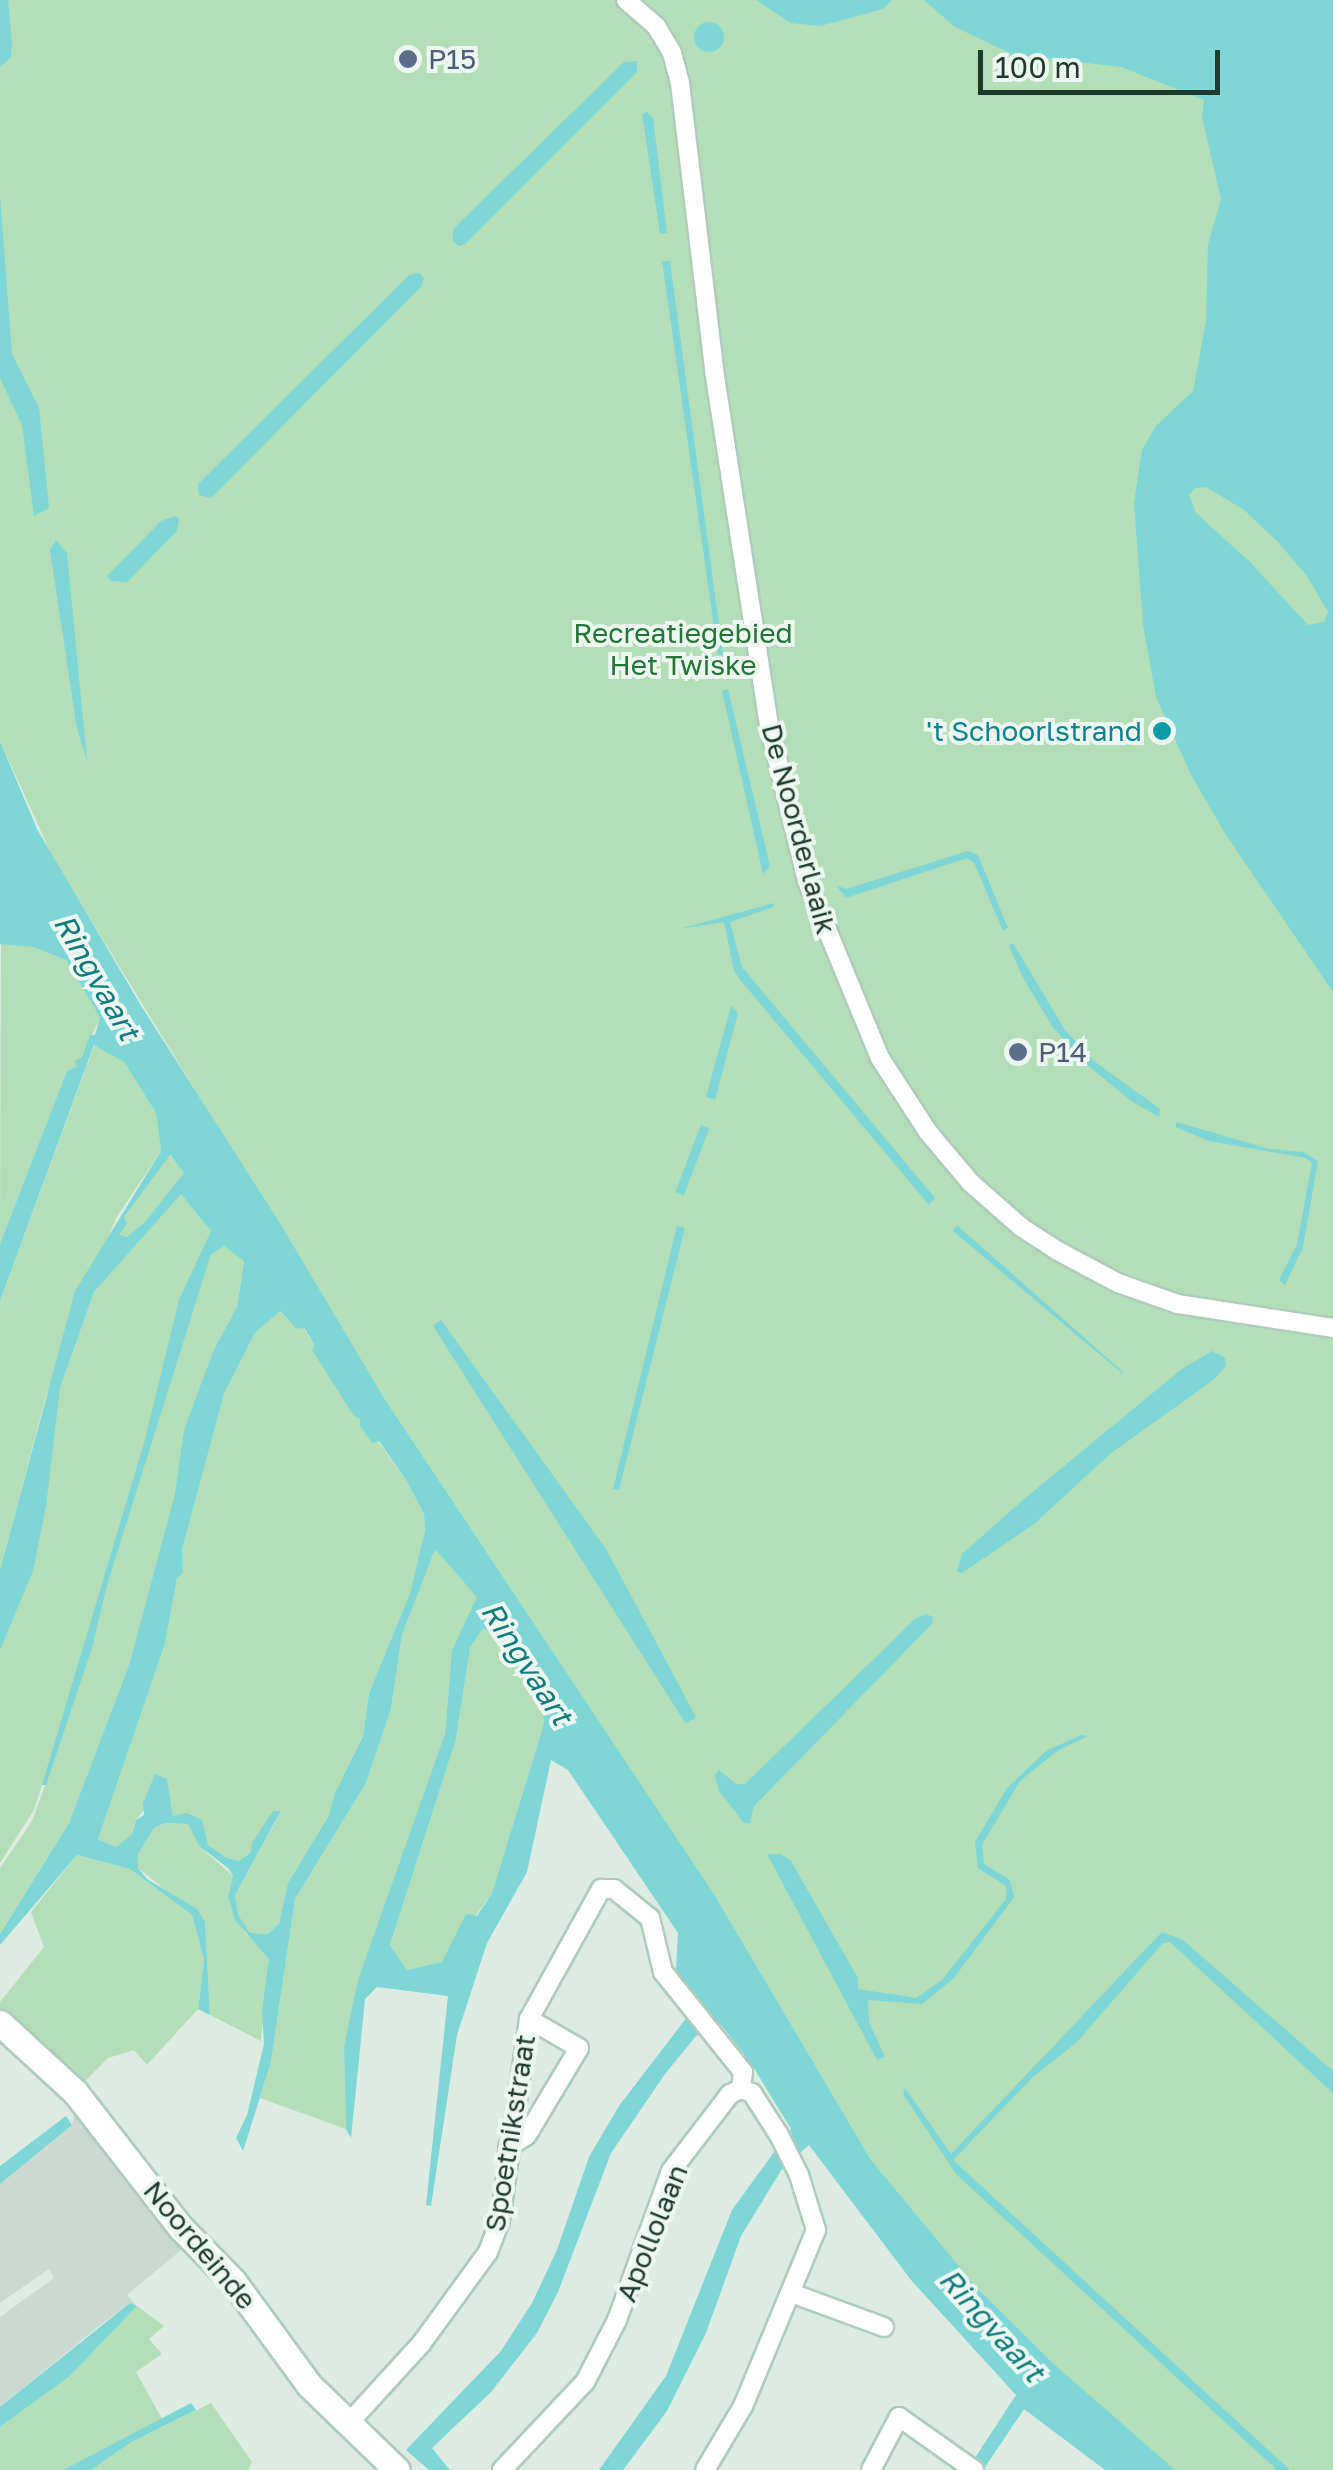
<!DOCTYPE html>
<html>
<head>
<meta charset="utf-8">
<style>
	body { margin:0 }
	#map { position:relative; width:1333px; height:2470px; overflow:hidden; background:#ddebe2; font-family:"Golos Text",sans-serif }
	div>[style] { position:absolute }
	.built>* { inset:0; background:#cbdad1 }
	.green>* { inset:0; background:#b3deb8 }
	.water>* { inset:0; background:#7ed6d6; transform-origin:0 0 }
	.round { border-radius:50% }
	.roads { filter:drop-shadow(2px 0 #afcbbc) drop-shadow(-2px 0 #afcbbc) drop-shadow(0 2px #afcbbc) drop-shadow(0 -2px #afcbbc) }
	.street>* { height:18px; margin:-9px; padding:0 9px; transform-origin:9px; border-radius:9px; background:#fff }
	.secondary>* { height:25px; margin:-12.5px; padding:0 12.5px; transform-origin:12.5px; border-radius:12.5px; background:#fff }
	.dots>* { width:28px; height:28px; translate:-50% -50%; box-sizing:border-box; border:5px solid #edf7f1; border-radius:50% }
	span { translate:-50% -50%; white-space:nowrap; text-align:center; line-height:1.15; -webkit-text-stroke:8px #edf7f1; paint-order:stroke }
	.service-label { font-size:28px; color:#4e5e75 }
	.left { translate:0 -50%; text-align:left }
	.park-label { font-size:28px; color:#247536 }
	.culture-label { font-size:28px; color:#0d838f }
	.right { translate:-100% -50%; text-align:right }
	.street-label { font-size:28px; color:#1d3b2e }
	.water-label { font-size:30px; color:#137b7c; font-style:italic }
	.scale { position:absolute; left:978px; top:50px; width:242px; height:45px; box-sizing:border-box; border:5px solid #1d3b2e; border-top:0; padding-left:12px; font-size:30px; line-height:35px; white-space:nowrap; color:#1d3b2e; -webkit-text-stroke:8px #edf7f1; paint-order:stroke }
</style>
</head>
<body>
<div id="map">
	<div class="built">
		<div style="clip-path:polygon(75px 2110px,186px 2246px,127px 2295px,137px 2306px,130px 2303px,99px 2326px,0 2407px,0 2317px,54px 2278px,49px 2269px,0 2303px,0 2184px,72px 2125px)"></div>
	</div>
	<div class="green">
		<div style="clip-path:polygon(0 0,1333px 0,1333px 2470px,1173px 2470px,1055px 2365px,979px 2290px,871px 2160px,714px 1894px,384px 1398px,54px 860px,0 741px)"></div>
		<div style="clip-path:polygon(1px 943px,33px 947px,66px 960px,101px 1016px,77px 1067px,67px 1072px,0 1244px)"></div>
		<div style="clip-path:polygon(95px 1044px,124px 1062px,156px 1113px,161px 1151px,116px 1218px,46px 1396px,0 1570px,0 1301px)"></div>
		<div style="clip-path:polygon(169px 1155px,185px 1173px,145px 1222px,127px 1238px,118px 1235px,127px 1223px,124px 1217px)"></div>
		<div style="clip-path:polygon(181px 1193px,244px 1260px,237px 1307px,130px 1662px,69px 1823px,0 1934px,0 1868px,32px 1821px,51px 1769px,48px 1767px,34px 1810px,0 1863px,0 1612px,60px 1388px,94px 1292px)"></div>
		<div style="clip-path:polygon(279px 1311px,296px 1327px,304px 1329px,314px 1344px,312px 1350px,406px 1480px,424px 1514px,425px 1530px,410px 1593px,369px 1693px,363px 1735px,334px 1795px,329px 1815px,288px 1883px,279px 1923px,268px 1934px,250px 1933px,237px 1915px,235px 1895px,281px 1812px,251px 1852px,239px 1861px,227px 1858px,208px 1845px,201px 1820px,173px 1816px,167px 1780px,136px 1820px,132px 1834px,116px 1847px,98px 1839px,165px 1644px,177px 1577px,183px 1573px,182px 1550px,224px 1394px,255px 1333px)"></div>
		<div style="clip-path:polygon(435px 1548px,478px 1597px,452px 1650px,445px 1734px,344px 2047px,346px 2129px,260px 2098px,271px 2062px,295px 1899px,366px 1783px,391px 1709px,402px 1635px)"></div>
		<div style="clip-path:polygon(483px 1628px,493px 1635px,537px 1697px,544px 1720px,542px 1730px,492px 1893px,442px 1962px,407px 1970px,390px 1945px,456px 1739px,470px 1648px)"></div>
		<div style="clip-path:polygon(165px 1823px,188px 1824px,199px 1846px,233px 1876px,228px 1896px,246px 1934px,264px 1948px,269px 1959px,261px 2041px,210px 2015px,205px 1922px,138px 1868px,138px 1854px,154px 1828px)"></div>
		<div style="clip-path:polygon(77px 1855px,130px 1869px,192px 1915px,204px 1960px,198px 2009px,147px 2065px,134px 2050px,108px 2058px,83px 2083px,0 2011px,0 2002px,44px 1947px,31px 1912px)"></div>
		<div style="clip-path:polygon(137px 2306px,164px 2326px,149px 2339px,162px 2354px,136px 2372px,162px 2419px,63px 2470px,0 2470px,0 2427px,70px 2376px)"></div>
		<div style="clip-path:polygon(211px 2403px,252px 2462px,248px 2470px,91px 2470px,130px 2443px)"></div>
	</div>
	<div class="water">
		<div style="clip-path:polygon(0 0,8px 0,12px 43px,11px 57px,0 67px)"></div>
		<div style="clip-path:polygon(756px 0,892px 0,883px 9px,820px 26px,791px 23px)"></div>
		<div style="clip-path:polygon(evenodd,924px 0,1333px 0,1333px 992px,1226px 835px,1191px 775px,1156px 697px,1143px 625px,1134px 503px,1142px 450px,1156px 426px,1193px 391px,1206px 322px,1208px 244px,1221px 199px,1202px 117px,1204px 100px,1121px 67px,1012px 54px,955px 27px,924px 0,1206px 487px,1244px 510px,1277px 541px,1307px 576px,1328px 612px,1324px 622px,1308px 625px,1250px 562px,1196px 513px,1189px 495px,1195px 488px,1206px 487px)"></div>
		<div class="round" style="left:694px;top:22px;width:30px;height:30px"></div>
		<div style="clip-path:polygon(637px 61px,637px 72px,465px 244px,459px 246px,453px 241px,453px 229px,624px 62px)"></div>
		<div style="clip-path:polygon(647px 112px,653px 118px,667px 233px,660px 234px,642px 114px)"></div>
		<div style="clip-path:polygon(0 196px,12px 354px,39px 408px,49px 508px,34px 516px,22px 425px,0 378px)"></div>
		<div style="clip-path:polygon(662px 261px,670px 261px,723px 655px,718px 655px)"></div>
		<div style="clip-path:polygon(420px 273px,424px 279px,421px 287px,211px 498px,199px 495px,198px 484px,409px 275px)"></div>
		<div style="clip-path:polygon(175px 516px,179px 519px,177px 531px,127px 582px,111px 581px,107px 576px,161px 521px)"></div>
		<div style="clip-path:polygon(56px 540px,67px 553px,87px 761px,77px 729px,50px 550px)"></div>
		<div style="clip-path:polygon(728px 689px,770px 866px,763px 874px,722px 691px)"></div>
		<div style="clip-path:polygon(evenodd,0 741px,37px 829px,140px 1004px,281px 1225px,384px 1398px,714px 1894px,871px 2160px,979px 2290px,1055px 2365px,1175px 2470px,1105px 2470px,1024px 2409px,983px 2470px,967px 2470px,1016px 2395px,911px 2280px,809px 2145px,782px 2169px,741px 2236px,706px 2333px,667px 2411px,623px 2470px,599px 2470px,666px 2376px,732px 2210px,791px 2129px,752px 2065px,722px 2026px,713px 2023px,696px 2036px,665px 2074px,611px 2153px,558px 2292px,537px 2333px,491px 2392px,432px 2448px,450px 2470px,429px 2470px,406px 2450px,501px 2351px,532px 2303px,557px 2250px,589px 2157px,619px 2106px,697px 2004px,676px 1969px,678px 1933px,568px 1770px,551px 1760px,527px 1872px,487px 1943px,457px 2035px,431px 2206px,426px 2205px,448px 1996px,377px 1987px,365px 1999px,351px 2138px,346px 2129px,344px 2047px,358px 1980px,445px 1734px,452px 1650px,477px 1597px,435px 1549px,402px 1635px,391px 1709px,366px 1783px,295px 1899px,271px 2062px,243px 2151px,236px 2138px,247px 2115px,264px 2044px,262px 2011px,269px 1959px,235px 1920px,228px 1896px,233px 1876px,228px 1868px,199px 1846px,188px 1824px,165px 1823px,154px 1828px,138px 1854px,138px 1868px,147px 1879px,197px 1909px,205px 1922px,210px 2015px,198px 2009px,204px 1960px,192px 1915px,130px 1869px,77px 1855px,0 1945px,0 1934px,69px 1823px,130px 1662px,175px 1494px,184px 1430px,213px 1352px,237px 1307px,244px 1261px,224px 1246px,211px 1254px,107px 1585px,92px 1648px,46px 1785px,42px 1785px,144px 1443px,179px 1300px,211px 1231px,181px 1194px,94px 1292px,60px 1388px,46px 1506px,33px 1571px,0 1650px,0 1570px,75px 1291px,161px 1151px,156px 1113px,124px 1062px,94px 1045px,0 1301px,0 1244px,67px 1071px,77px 1067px,75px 1061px,82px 1057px,90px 1035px,95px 1035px,100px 1017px,66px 960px,33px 947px,0 944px,0 741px,170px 1155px,184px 1173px,145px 1222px,127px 1237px,119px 1235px,127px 1223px,124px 1217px,170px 1155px,0 741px,280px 1311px,296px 1328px,305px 1329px,314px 1344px,312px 1350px,354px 1416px,360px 1419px,360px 1426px,372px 1443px,379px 1441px,406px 1480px,424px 1514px,425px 1530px,410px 1593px,369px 1693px,363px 1736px,334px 1795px,329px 1815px,288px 1883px,279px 1923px,268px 1934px,250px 1933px,238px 1915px,235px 1895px,281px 1811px,273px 1811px,252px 1843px,251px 1852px,239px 1861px,227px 1858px,208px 1845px,202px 1820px,187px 1813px,173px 1816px,167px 1779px,155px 1774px,143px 1803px,144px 1815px,136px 1820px,132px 1834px,116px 1847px,98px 1839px,165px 1644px,177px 1578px,183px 1573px,182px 1550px,224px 1394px,255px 1333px,280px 1311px,0 741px,483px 1628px,493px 1635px,537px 1697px,544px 1720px,542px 1730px,492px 1893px,477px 1916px,466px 1914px,442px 1962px,407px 1970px,390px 1945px,456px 1739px,470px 1648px,483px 1628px)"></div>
		<div style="clip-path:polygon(968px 851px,978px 855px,1008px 928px,1003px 931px,974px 863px,967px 858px,846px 898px,836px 885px,846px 889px)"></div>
		<div style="clip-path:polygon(774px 903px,773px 907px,730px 922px,742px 967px,935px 1198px,929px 1205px,742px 982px,734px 971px,724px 922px,679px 929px)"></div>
		<div style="clip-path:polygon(1013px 943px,1065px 1030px,1094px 1061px,1160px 1109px,1159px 1117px,1131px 1101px,1085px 1063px,1052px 1026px,1023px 978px,1009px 946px)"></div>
		<div style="clip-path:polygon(731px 1006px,738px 1013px,715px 1100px,706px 1097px)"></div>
		<div style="clip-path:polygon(1177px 1122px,1269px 1149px,1303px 1152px,1318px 1161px,1303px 1247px,1285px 1285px,1279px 1280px,1297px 1244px,1312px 1163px,1306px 1158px,1209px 1141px,1175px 1127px)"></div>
		<div style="left:701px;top:1125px;width:9px;height:72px;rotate:21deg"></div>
		<div style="clip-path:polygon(957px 1225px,1123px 1372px,1123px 1374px,953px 1231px)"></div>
		<div style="clip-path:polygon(677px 1226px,685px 1228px,619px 1490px,613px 1489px)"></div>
		<div style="clip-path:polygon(441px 1320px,606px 1549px,696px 1717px,686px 1724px,433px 1326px)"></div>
		<div style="clip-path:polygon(1212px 1351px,1225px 1358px,1226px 1366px,1213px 1380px,1110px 1454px,1034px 1524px,962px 1573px,957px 1572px,962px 1554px,1023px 1500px,1183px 1368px)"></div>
		<div style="clip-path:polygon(926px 1614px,933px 1617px,932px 1624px,754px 1806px,750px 1823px,744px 1823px,719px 1791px,715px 1775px,719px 1770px,736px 1784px,745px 1784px,915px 1619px)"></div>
		<div style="clip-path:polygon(1081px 1735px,1088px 1736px,1057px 1751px,1020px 1781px,982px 1845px,984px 1864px,1010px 1880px,1014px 1897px,954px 1978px,922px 2004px,868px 2000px,869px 2022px,885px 2057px,877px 2060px,767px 1854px,781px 1854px,791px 1861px,858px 1978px,858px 1989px,916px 1998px,942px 1980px,1006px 1899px,1006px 1886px,978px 1868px,975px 1842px,1007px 1788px,1046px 1751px)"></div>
		<div style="clip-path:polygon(1162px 1932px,1183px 1940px,1333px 2071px,1333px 2093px,1170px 1942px,1163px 1943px,1076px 2043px,1033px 2077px,953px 2160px,1290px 2470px,1277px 2470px,956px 2174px,903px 2094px,905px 2088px,951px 2154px)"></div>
		<div style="clip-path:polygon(66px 2116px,72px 2125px,0 2184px,0 2166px)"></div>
		<div style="clip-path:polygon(130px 2303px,137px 2306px,70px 2376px,0 2427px,0 2407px)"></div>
		<div style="clip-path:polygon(191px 2403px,196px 2410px,130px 2443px,91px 2470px,63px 2470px)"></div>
	</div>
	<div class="roads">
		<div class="street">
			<div style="left:626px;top:0;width:40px;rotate:41deg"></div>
			<div style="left:656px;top:26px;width:31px;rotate:59deg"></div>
			<div style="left:672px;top:53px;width:31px;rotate:75deg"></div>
			<div style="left:680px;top:83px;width:289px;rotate:83.2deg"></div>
			<div style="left:714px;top:370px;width:364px;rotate:81.2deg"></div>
			<div style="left:770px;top:730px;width:155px;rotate:76.2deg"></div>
			<div style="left:807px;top:881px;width:191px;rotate:67.6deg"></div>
			<div style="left:880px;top:1058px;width:88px;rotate:57deg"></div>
			<div style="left:928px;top:1132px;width:67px;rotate:49.9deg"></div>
			<div style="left:971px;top:1183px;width:67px;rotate:41.3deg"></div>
			<div style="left:1021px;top:1227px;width:44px;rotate:33deg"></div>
			<div style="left:1058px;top:1251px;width:68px;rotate:28.1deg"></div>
			<div style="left:1118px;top:1283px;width:64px;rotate:19.3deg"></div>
			<div style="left:1178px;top:1304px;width:157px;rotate:8.8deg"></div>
			<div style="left:508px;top:2147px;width:22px;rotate:-32deg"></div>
			<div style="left:527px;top:2135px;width:101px;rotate:-59.1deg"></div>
			<div style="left:579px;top:2048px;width:58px;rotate:-149.9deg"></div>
			<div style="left:791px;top:2293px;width:99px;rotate:20.1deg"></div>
			<div style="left:347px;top:2425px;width:110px;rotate:-47.6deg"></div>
			<div style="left:421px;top:2344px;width:114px;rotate:-53.9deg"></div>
			<div style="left:488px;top:2252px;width:34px;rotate:-69deg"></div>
			<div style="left:500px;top:2220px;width:203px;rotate:-81.8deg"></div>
			<div style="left:529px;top:2019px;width:149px;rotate:-61deg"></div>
			<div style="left:601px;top:1889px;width:13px"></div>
			<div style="left:614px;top:1889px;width:46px;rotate:38.9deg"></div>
			<div style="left:650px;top:1918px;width:56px;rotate:76.5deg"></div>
			<div style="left:663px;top:1972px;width:128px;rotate:51.3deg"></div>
			<div style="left:743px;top:2072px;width:17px;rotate:97deg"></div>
			<div style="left:502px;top:2470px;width:121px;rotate:-46.7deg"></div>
			<div style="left:585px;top:2382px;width:70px;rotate:-62.7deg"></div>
			<div style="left:617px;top:2320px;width:158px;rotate:-70.1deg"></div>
			<div style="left:671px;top:2171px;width:97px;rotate:-52.5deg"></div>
			<div style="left:730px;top:2094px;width:12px;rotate:-24deg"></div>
			<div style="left:741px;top:2089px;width:12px;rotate:20deg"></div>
			<div style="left:752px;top:2093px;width:50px;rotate:57.3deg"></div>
			<div style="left:779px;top:2135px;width:45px;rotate:63.4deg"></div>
			<div style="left:799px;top:2175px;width:58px;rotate:72.8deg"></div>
			<div style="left:816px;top:2230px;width:191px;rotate:112.5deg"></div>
			<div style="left:743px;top:2406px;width:74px;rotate:120.7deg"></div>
			<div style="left:871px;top:2470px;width:60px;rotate:-62.2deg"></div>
			<div style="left:899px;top:2417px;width:92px;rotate:35.2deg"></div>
		</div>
		<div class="secondary">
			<div style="left:0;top:2023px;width:102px;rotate:42.6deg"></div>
			<div style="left:75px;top:2092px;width:172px;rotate:52.1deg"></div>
			<div style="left:181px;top:2228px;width:74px;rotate:45.5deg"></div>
			<div style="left:233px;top:2281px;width:129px;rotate:53.8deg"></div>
			<div style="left:309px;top:2385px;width:122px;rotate:44deg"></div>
		</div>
	</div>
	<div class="dots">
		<div style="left:408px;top:59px;background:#5c6f8a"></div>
		<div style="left:1162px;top:731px;background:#0f9aa8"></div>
		<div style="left:1018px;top:1052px;background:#5c6f8a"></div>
	</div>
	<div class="service-label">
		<span class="left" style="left:428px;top:59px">P15</span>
		<span class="left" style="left:1038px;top:1052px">P14</span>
	</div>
	<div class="park-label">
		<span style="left:683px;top:649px">Recreatiegebied<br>Het Twiske</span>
	</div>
	<div class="culture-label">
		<span class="right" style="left:1142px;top:731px">'t Schoorlstrand</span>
	</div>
	<div class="street-label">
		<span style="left:799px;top:829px;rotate:75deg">De Noorderlaaik</span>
		<span style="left:510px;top:2133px;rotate:-81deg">Spoetnikstraat</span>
		<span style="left:652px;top:2233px;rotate:-68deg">Apollolaan</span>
		<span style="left:200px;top:2245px;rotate:50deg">Noordeinde</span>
	</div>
	<div class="water-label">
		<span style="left:97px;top:977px;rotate:60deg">Ringvaart</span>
		<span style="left:527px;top:1663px;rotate:57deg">Ringvaart</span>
		<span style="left:992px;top:2325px;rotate:48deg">Ringvaart</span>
	</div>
	<div class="scale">100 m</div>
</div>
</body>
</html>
